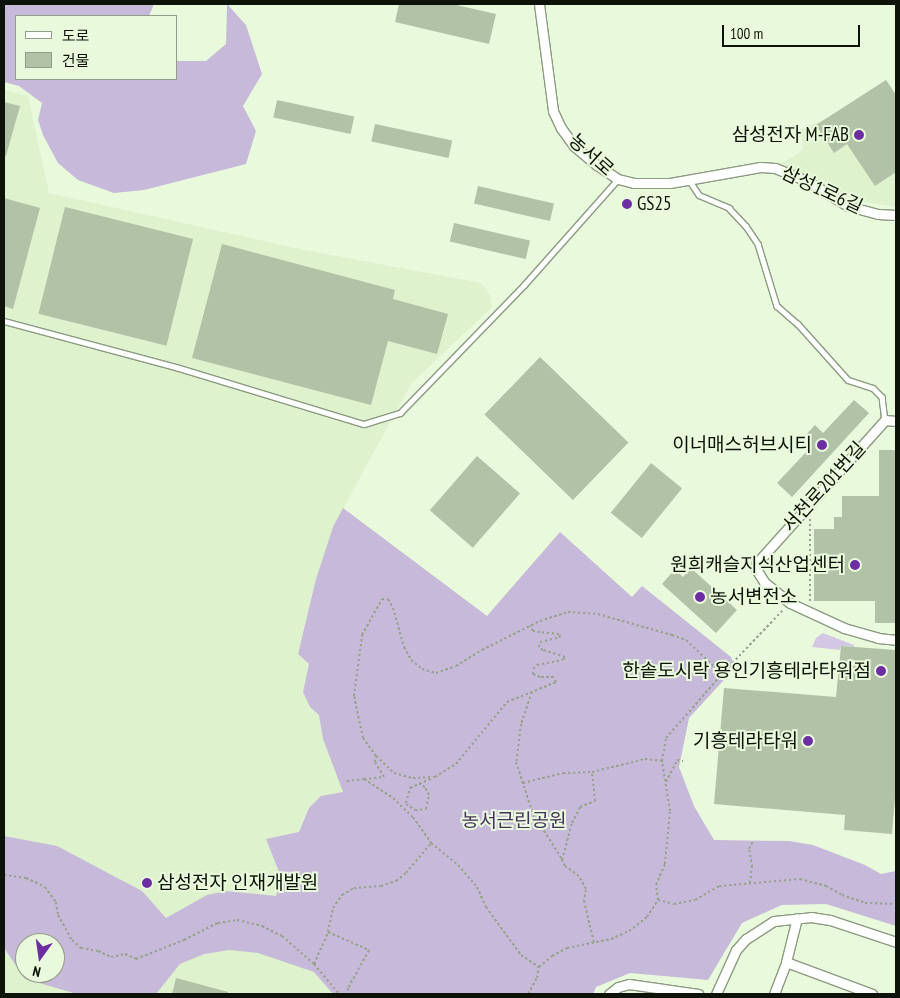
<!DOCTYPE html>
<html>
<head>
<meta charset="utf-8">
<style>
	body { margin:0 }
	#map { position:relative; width:900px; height:998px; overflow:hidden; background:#e9f9dc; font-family:"PT Sans Narrow","Noto Sans KR",sans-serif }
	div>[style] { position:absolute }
	.built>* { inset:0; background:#ddf2cd }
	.green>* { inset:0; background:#d4c7e3 }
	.forest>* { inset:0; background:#c7b9d9 }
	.building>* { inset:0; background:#b2c2a6; transform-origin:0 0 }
	.path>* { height:2px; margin-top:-1px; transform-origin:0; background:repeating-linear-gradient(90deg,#96a28c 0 2.5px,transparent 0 5px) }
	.roads { filter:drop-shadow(1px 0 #8b9b80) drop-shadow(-1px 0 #8b9b80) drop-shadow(0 1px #8b9b80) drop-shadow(0 -1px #8b9b80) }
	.lane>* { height:4.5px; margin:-2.25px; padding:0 2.25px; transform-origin:2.25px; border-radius:2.25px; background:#fff }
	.street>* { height:9px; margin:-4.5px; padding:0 4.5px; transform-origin:4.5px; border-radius:4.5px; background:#fff }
	.dots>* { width:14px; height:14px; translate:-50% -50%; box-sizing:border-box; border:2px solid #e9f9dc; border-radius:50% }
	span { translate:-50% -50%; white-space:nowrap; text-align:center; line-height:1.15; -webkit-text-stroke:4px #e9f9dc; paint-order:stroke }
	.poi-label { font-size:19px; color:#0e1309 }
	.right { translate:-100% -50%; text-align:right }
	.left { translate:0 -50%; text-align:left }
	.street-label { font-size:19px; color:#0e1309 }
	.park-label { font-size:19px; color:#46315c }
	.frame { position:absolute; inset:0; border:5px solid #0e1309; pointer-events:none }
	.legend { position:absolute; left:15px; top:15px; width:162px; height:65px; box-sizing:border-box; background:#e9f9dc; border:1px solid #919d88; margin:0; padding:6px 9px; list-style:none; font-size:15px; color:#0e1309 }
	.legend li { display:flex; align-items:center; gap:10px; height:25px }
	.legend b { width:25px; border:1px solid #919d88 }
	.north { position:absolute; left:15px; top:933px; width:50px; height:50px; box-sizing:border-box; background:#e9f9dc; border:1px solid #919d88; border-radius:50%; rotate:194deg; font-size:14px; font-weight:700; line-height:20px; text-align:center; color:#0e1309 }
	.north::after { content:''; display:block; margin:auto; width:18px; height:22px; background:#6e2ea3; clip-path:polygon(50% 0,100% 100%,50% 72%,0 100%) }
	.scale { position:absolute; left:722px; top:25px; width:138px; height:22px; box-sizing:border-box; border:2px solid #0e1309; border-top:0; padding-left:6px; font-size:15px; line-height:18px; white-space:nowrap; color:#0e1309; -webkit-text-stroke:4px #e9f9dc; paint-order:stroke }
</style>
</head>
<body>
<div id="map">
	<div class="built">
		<div style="clip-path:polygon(886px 80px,896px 95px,896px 207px,855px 200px,780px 164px,799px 153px,803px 147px,801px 129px,826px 119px)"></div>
		<div style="clip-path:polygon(4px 90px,28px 96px,49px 193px,304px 250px,481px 283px,490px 295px,492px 307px,411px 384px,333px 527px,316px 579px,298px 653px,309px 664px,303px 692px,310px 707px,319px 715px,323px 739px,343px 792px,309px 808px,299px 832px,266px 840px,281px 877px,276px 896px,333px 994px,156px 994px,180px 964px,166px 918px,142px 892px,110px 874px,4px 836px)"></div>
		<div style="clip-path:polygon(4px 948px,25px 979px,77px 994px,4px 994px)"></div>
	</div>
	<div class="green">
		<div style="clip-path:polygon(823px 633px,854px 645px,854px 647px,841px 646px,840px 650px,812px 647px,816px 638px)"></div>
	</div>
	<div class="forest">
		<div style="clip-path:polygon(4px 4px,154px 4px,149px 16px,16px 16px,16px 79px,176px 79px,176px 61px,206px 61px,226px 44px,227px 4px,246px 25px,262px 74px,243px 106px,256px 131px,246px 164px,144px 190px,114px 193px,78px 180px,58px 163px,43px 135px,38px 120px,42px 103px,19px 86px,4px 82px)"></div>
		<div style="clip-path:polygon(evenodd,343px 508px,487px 616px,560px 532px,632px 597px,642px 586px,731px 657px,735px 668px,689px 718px,679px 767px,694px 806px,714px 840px,789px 841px,813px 845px,865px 865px,881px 874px,896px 871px,896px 926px,826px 904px,782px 905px,742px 923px,708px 980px,630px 973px,596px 987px,593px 994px,333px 994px,314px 972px,258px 953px,229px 950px,204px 954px,180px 964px,156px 994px,77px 994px,25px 979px,4px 948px,4px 836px,57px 846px,142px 891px,166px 918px,207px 895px,226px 891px,276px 896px,281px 877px,266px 839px,299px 832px,309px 808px,321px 796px,343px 792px,323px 739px,319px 715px,310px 707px,303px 692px,309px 664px,298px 654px,316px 579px,333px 527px,343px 508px,25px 943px,55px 943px,55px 973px,25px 973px,25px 943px)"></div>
	</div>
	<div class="building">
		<div style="clip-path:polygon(399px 4px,452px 4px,496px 14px,489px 44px,395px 22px)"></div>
		<div style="clip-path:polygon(886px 80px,896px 95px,896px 172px,875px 186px,847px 144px,834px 153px,816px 125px)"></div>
		<div style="left:277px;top:100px;width:79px;height:18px;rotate:12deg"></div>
		<div style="clip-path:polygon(4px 102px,20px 106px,6px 156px,4px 156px)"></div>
		<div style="left:375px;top:124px;width:79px;height:18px;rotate:12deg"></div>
		<div style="left:478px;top:186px;width:78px;height:18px;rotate:13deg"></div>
		<div style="clip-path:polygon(4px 198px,40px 208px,13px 309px,4px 306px)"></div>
		<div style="left:65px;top:207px;width:132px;height:110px;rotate:14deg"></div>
		<div style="left:454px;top:223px;width:78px;height:19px;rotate:13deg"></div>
		<div style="clip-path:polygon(222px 244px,395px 290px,393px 299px,448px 314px,437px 354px,388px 341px,371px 405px,192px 358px)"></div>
		<div style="left:540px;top:357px;width:123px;height:80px;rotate:44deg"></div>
		<div style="clip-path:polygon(854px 400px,869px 413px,792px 497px,777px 483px,809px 449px,800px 441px,815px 425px,823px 433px)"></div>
		<div style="clip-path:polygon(879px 450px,896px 450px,896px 623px,875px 623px,875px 601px,814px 601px,814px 529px,834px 529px,834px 517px,842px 517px,842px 496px,879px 496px)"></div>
		<div style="left:477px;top:456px;width:57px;height:72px;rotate:41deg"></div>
		<div style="left:651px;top:463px;width:40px;height:64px;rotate:39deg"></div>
		<div style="clip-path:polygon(691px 568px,737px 610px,716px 633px,662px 584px,675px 569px,683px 577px)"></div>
		<div style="clip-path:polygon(841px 646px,896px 650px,896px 785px,892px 834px,844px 830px,845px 815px,714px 804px,724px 688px,836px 697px)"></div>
		<div style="clip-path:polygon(176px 978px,228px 992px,228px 994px,172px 994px)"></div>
	</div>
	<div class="path">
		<div style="left:810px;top:601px;width:85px;rotate:-90deg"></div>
		<div style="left:532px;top:692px;width:34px;rotate:109deg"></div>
		<div style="left:521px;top:724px;width:38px;rotate:97deg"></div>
		<div style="left:516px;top:762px;width:55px;rotate:71.9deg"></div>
		<div style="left:533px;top:814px;width:54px;rotate:57.2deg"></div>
		<div style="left:376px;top:756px;width:25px;rotate:43deg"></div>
		<div style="left:394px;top:773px;width:20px;rotate:15deg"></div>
		<div style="left:413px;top:778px;width:22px;rotate:-3deg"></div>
		<div style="left:435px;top:777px;width:25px;rotate:-32deg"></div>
		<div style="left:456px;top:764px;width:80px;rotate:-50.6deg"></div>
		<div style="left:507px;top:702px;width:53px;rotate:-22.2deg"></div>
		<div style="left:556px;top:682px;width:5px;rotate:-112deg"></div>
		<div style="left:554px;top:677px;width:14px;rotate:180deg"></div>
		<div style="left:540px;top:677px;width:8px;rotate:-157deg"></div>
		<div style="left:533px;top:674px;width:5px;rotate:-90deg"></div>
		<div style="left:533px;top:669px;width:6px;rotate:-45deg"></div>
		<div style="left:537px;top:665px;width:26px;rotate:-11deg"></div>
		<div style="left:563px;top:660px;width:4px;rotate:-56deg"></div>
		<div style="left:565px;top:657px;width:23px;rotate:-162deg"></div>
		<div style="left:543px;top:650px;width:5px;rotate:-143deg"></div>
		<div style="left:539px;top:647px;width:5px;rotate:-79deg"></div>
		<div style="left:540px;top:642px;width:21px;rotate:-14deg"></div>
		<div style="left:560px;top:637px;width:3px;rotate:-108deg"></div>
		<div style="left:559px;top:634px;width:19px;rotate:-174deg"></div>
		<div style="left:540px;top:632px;width:7px;rotate:-172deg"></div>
		<div style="left:533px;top:631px;width:6px;rotate:-121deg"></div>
		<div style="left:364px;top:779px;width:20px;rotate:-6deg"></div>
		<div style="left:384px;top:777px;width:17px;rotate:-121deg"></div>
		<div style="left:375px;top:762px;width:6px;rotate:-81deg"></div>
		<div style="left:376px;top:756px;width:22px;rotate:-126deg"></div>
		<div style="left:363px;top:738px;width:43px;rotate:-102.1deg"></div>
		<div style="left:354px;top:696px;width:62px;rotate:-82.5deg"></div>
		<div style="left:362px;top:635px;width:41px;rotate:-60.9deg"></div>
		<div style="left:382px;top:599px;width:6px"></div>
		<div style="left:388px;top:599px;width:10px;rotate:61deg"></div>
		<div style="left:393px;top:608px;width:41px;rotate:74.2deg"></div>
		<div style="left:404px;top:647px;width:15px;rotate:62deg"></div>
		<div style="left:411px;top:660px;width:14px;rotate:39deg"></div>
		<div style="left:422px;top:669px;width:15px;rotate:16deg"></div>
		<div style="left:436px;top:673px;width:21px;rotate:-19deg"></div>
		<div style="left:456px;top:666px;width:31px;rotate:-32deg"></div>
		<div style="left:482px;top:650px;width:65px;rotate:-26.6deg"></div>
		<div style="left:540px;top:621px;width:29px;rotate:-18deg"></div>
		<div style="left:568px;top:612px;width:30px;rotate:4deg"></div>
		<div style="left:598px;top:614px;width:77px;rotate:15.8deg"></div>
		<div style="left:672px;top:635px;width:15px;rotate:20deg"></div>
		<div style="left:686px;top:640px;width:50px;rotate:43.4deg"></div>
		<div style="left:347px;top:781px;width:17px;rotate:-7deg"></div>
		<div style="left:364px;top:779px;width:35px;rotate:33deg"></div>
		<div style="left:393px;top:798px;width:28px;rotate:44deg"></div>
		<div style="left:413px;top:817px;width:32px;rotate:55deg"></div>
		<div style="left:431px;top:843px;width:35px;rotate:39deg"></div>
		<div style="left:458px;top:865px;width:29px;rotate:49deg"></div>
		<div style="left:477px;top:887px;width:22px;rotate:66deg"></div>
		<div style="left:486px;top:907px;width:59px;rotate:53.9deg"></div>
		<div style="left:521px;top:955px;width:22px;rotate:34deg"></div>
		<div style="left:666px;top:782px;width:25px;rotate:-63deg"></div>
		<div style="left:677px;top:760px;width:6px;rotate:9deg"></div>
		<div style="left:523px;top:783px;width:41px;rotate:-14deg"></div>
		<div style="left:563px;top:773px;width:29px;rotate:-2deg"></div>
		<div style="left:406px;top:803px;width:16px;rotate:-75deg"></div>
		<div style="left:410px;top:788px;width:24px;rotate:-24deg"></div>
		<div style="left:406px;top:804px;width:11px;rotate:34deg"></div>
		<div style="left:415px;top:810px;width:11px;rotate:-5deg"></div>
		<div style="left:426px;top:809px;width:14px;rotate:-78deg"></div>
		<div style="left:429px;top:795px;width:9px;rotate:-117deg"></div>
		<div style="left:425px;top:787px;width:7px;rotate:-146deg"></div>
		<div style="left:4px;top:875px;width:22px;rotate:8deg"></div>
		<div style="left:26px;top:878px;width:21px;rotate:25deg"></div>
		<div style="left:45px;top:887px;width:19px;rotate:54deg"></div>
		<div style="left:56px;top:902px;width:13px;rotate:81deg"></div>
		<div style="left:58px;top:915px;width:29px;rotate:61deg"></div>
		<div style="left:72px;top:940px;width:12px;rotate:42deg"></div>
		<div style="left:81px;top:948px;width:17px;rotate:10deg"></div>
		<div style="left:98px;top:951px;width:14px;rotate:25deg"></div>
		<div style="left:111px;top:957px;width:14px;rotate:-12deg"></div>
		<div style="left:125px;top:954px;width:12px;rotate:24deg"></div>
		<div style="left:136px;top:959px;width:52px;rotate:-21.6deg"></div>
		<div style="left:184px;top:940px;width:38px;rotate:-27deg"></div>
		<div style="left:218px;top:923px;width:19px;rotate:-9deg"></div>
		<div style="left:237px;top:920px;width:26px;rotate:13deg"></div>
		<div style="left:262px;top:926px;width:22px;rotate:27deg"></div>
		<div style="left:282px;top:936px;width:43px;rotate:41.2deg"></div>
		<div style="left:314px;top:964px;width:39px;rotate:50deg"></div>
		<div style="left:750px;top:883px;width:16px;rotate:-83deg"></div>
		<div style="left:752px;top:867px;width:18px;rotate:-99deg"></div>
		<div style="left:749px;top:849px;width:9px;rotate:-63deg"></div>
		<div style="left:658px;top:900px;width:15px;rotate:-98deg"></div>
		<div style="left:656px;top:885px;width:23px;rotate:-67deg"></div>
		<div style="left:665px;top:864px;width:53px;rotate:-84.6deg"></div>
		<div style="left:670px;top:811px;width:51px;rotate:-99.1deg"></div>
		<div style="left:662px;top:761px;width:23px;rotate:-80deg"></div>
		<div style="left:666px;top:738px;width:85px;rotate:-48.8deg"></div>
		<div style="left:722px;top:674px;width:90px;rotate:-46.4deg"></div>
		<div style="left:328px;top:932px;width:25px;rotate:-78deg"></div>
		<div style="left:333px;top:908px;width:16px;rotate:-55deg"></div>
		<div style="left:342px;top:895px;width:14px;rotate:-30deg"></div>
		<div style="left:354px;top:888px;width:27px;rotate:-4deg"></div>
		<div style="left:381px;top:886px;width:16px;rotate:-18deg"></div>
		<div style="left:396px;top:881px;width:13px;rotate:-39deg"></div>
		<div style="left:406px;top:873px;width:39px;rotate:-50deg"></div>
		<div style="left:594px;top:942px;width:41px;rotate:-104deg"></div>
		<div style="left:584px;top:902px;width:13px;rotate:-81deg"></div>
		<div style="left:586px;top:889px;width:15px;rotate:-118deg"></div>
		<div style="left:579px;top:876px;width:17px;rotate:-144deg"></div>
		<div style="left:565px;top:866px;width:7px;rotate:-117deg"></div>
		<div style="left:562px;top:860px;width:38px;rotate:-75deg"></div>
		<div style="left:572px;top:823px;width:18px;rotate:-63deg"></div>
		<div style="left:580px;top:807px;width:16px;rotate:-22deg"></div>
		<div style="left:595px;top:801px;width:29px;rotate:-96deg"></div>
		<div style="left:592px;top:772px;width:55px;rotate:-13.8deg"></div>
		<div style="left:645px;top:759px;width:17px;rotate:7deg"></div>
		<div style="left:314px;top:964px;width:35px;rotate:-66deg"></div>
		<div style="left:328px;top:932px;width:45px;rotate:23.7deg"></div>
		<div style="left:369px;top:950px;width:43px;rotate:118.9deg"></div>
		<div style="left:348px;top:988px;width:6px;rotate:99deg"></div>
		<div style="left:528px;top:994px;width:18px;rotate:-61deg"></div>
		<div style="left:537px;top:978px;width:11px;rotate:-80deg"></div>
		<div style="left:539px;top:967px;width:17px;rotate:-40deg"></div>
		<div style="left:552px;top:956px;width:17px;rotate:-28deg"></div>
		<div style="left:567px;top:948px;width:45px;rotate:-11.6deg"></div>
		<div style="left:611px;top:939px;width:20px;rotate:-24deg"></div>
		<div style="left:629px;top:931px;width:23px;rotate:-38deg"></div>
		<div style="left:647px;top:917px;width:20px;rotate:-57deg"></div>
		<div style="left:658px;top:900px;width:16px;rotate:14deg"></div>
		<div style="left:674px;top:904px;width:21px;rotate:-11deg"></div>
		<div style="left:695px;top:900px;width:28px;rotate:-30deg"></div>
		<div style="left:719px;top:886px;width:81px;rotate:-4.9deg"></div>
		<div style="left:800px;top:879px;width:27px;rotate:15deg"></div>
		<div style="left:826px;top:886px;width:18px;rotate:29deg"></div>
		<div style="left:842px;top:895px;width:24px;rotate:19deg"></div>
		<div style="left:865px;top:903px;width:31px;rotate:2deg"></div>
	</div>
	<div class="roads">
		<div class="lane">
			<div style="left:689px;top:180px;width:18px;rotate:56deg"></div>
			<div style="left:699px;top:195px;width:33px;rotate:23deg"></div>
			<div style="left:729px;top:208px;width:25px;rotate:47deg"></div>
			<div style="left:746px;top:226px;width:22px;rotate:56deg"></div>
			<div style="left:758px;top:244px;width:65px;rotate:73deg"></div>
			<div style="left:777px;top:306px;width:28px;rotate:41deg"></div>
			<div style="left:798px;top:324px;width:75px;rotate:48.2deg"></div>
			<div style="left:848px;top:380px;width:26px;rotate:18deg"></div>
			<div style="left:873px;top:388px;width:13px;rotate:45deg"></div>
			<div style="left:882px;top:397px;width:23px;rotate:83deg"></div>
			<div style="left:4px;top:321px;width:178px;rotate:15deg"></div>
			<div style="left:176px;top:367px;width:196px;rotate:16.9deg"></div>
			<div style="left:364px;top:424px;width:38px;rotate:-17deg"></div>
			<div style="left:400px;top:413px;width:178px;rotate:-45.9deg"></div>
			<div style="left:524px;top:285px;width:142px;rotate:-48.4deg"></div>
		</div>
		<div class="street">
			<div style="left:539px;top:4px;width:108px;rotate:82.5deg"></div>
			<div style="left:553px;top:111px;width:19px;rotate:65deg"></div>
			<div style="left:561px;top:128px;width:22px;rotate:54deg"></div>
			<div style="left:574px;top:146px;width:30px;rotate:40deg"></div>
			<div style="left:597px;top:165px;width:25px;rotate:34deg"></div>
			<div style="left:618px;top:179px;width:16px;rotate:14deg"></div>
			<div style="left:634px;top:183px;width:36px"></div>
			<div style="left:670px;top:183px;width:92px;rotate:-10deg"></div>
			<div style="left:761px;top:167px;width:14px;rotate:4deg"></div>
			<div style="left:775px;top:168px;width:37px;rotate:22deg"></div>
			<div style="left:809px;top:182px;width:46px;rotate:31.6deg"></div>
			<div style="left:848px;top:206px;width:31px;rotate:15deg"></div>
			<div style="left:878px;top:214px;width:18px;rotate:3deg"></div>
			<div style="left:896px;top:421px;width:11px;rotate:-175deg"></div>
			<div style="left:885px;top:420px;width:193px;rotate:131.9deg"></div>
			<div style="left:756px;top:564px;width:5px;rotate:90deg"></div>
			<div style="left:756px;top:569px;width:15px;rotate:58deg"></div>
			<div style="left:764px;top:582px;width:33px;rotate:39deg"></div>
			<div style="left:790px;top:603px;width:60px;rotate:24.8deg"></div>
			<div style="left:844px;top:628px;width:35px;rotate:16deg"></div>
			<div style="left:878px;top:638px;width:18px;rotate:6deg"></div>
			<div style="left:786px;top:962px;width:92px;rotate:20.4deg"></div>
			<div style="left:609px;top:994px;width:11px;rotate:-38deg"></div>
			<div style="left:618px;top:987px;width:11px;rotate:-15deg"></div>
			<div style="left:629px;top:984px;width:70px;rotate:8.2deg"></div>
			<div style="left:716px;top:994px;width:48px;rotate:-65.6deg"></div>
			<div style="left:736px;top:950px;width:15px;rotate:-48deg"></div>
			<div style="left:746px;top:939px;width:33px;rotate:-33deg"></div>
			<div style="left:774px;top:921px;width:37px;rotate:-6deg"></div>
			<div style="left:811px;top:917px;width:19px;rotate:9deg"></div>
			<div style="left:830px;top:920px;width:70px;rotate:18.4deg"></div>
			<div style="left:774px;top:994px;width:34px;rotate:-69deg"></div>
			<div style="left:786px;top:962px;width:45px;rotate:-76deg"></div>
		</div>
	</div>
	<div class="dots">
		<div style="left:859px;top:135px;background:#6e2ea3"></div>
		<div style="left:627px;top:204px;background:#6e2ea3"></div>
		<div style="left:822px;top:445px;background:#6e2ea3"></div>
		<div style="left:855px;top:565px;background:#6e2ea3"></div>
		<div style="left:700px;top:597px;background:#6e2ea3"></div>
		<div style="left:881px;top:671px;background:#6e2ea3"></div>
		<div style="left:808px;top:741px;background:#6e2ea3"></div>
		<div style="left:147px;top:883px;background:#6e2ea3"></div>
	</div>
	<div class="poi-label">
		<span class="right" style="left:849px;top:135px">삼성전자 M-FAB</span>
		<span class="left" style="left:637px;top:204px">GS25</span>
		<span class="right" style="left:812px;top:445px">이너매스허브시티</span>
		<span class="right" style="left:845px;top:565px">원희캐슬지식산업센터</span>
		<span class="left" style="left:710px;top:597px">농서변전소</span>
		<span class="right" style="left:871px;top:671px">한솥도시락 용인기흥테라타워점</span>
		<span class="right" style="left:798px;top:741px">기흥테라타워</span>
		<span class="left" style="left:157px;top:883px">삼성전자 인재개발원</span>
	</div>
	<div class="street-label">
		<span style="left:591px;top:155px;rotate:42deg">농서로</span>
		<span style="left:822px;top:190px;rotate:25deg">삼성1로6길</span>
		<span style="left:824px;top:487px;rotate:-48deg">서천로201번길</span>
	</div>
	<div class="park-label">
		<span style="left:514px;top:821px">농서근린공원</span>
	</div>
	<div class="frame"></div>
	<ul class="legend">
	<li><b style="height:6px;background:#fff"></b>도로</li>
	<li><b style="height:14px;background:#b2c2a6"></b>건물</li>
	</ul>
	<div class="north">N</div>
	<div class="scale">100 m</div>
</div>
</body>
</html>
